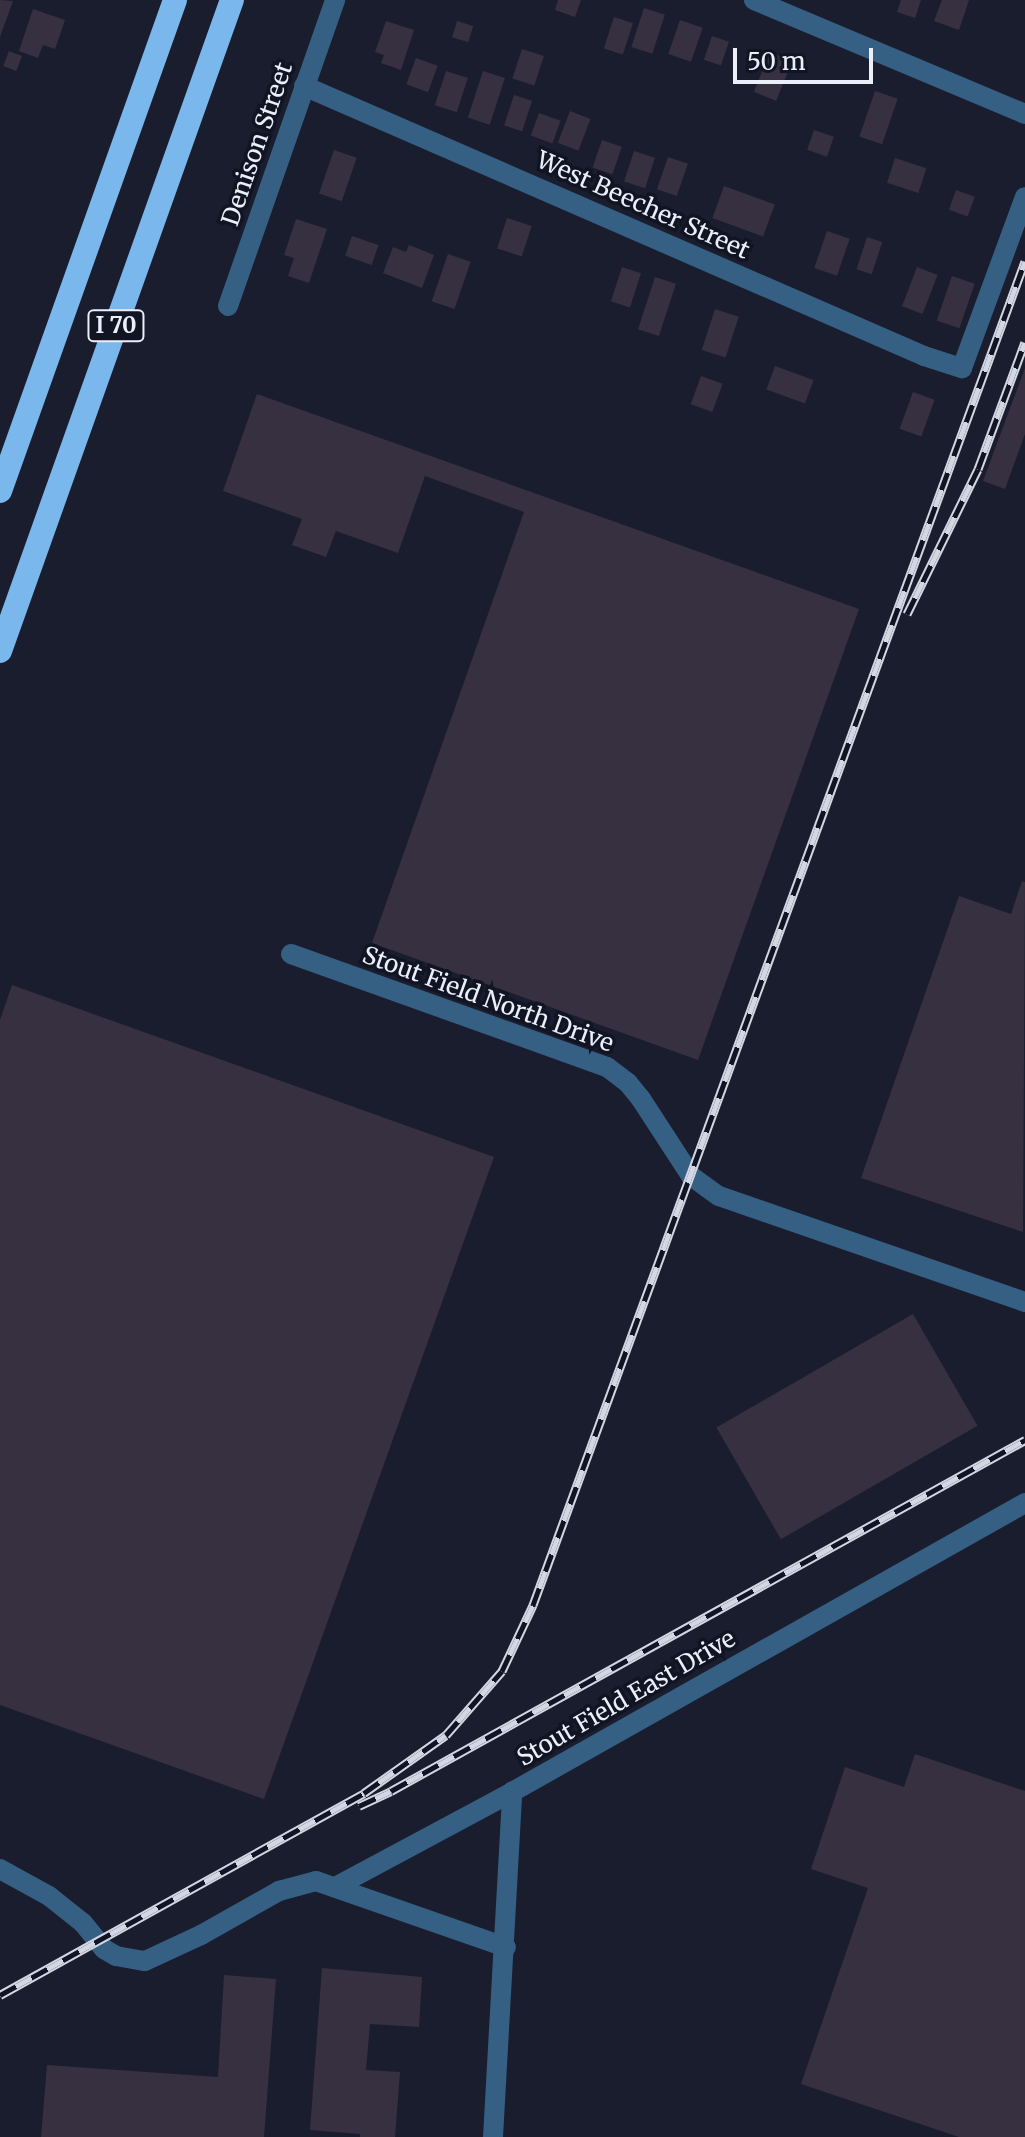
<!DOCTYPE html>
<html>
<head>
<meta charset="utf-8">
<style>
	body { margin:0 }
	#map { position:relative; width:1025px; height:2137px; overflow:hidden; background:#1a1d2d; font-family:Merriweather,serif }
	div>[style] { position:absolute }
	.building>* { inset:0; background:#373041; transform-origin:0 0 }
	.minor>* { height:20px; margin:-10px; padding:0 10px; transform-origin:10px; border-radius:10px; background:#355f83 }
	.highway>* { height:24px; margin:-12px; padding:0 12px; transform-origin:12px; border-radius:12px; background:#7ab7ec }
	.rail>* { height:9px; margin-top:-4.5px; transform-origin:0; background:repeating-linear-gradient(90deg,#111423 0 18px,#d4d7e3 0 36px); box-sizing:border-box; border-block:2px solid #d4d7e3 }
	span { translate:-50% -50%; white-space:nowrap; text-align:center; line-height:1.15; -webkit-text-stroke:7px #111423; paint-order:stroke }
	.shield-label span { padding:2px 6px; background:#111423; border:2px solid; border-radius:6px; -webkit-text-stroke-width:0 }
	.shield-label { font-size:22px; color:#eceffa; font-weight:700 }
	.street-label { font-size:24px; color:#eceffa }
	.scale { position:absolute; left:733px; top:48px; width:140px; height:36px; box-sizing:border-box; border:4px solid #eceffa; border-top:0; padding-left:10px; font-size:24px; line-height:28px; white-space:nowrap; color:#eceffa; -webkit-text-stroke:6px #111423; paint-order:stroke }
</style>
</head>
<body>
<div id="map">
	<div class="building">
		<div style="clip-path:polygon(0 0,13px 1px,0 37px)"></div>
		<div style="clip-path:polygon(558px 0,581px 0,575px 17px,555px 10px)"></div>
		<div style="clip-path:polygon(901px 0,921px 0,915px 18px,897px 12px)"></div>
		<div style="clip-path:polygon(942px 0,969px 0,959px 30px,934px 21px)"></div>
		<div style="left:644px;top:8px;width:22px;height:41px;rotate:18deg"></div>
		<div style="clip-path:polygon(33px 9px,65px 20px,55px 49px,43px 45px,38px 58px,19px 51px)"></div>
		<div style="left:614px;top:17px;width:20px;height:33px;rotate:18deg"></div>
		<div style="left:680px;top:20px;width:24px;height:36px;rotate:19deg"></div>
		<div style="clip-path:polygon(386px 21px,414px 30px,401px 70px,381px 63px,384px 55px,375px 52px)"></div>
		<div style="left:457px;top:21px;width:17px;height:17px;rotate:17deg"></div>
		<div style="left:712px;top:36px;width:18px;height:25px;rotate:19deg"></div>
		<div style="left:522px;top:49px;width:23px;height:31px;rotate:18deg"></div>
		<div style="left:9px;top:51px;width:14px;height:16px;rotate:21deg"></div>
		<div style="left:770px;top:52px;width:24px;height:43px;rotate:22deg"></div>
		<div style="left:416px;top:58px;width:23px;height:28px;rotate:20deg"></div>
		<div style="left:446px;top:71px;width:23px;height:36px;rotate:18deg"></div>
		<div style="left:483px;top:71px;width:23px;height:49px;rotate:18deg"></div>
		<div style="left:875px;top:91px;width:24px;height:48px;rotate:19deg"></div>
		<div style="left:514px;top:95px;width:19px;height:32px;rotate:18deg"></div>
		<div style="left:570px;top:111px;width:22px;height:34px;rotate:21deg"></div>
		<div style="left:539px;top:113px;width:23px;height:24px;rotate:20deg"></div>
		<div style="left:814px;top:130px;width:21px;height:21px;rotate:19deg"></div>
		<div style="left:602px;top:140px;width:21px;height:29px;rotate:19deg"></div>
		<div style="left:334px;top:150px;width:24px;height:46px;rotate:19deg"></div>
		<div style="left:634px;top:151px;width:22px;height:32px;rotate:18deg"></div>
		<div style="left:668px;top:157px;width:21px;height:34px;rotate:19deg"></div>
		<div style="left:895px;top:158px;width:33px;height:26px;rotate:18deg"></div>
		<div style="left:724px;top:186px;width:54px;height:34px;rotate:20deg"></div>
		<div style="left:956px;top:190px;width:20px;height:21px;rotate:20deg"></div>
		<div style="left:507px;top:218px;width:26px;height:32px;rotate:18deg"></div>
		<div style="clip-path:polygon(296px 219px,327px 229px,309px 283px,288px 276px,294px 258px,284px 255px)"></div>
		<div style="left:827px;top:231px;width:24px;height:39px;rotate:19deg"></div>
		<div style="left:352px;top:236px;width:28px;height:21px;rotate:19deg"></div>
		<div style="left:867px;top:237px;width:16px;height:34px;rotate:18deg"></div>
		<div style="clip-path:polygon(409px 245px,434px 255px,422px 288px,383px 273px,393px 247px,406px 252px)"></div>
		<div style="left:448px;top:254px;width:24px;height:50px;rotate:19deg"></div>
		<div style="left:622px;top:267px;width:20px;height:36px;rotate:18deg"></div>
		<div style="left:917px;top:267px;width:22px;height:42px;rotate:21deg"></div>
		<div style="left:952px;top:276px;width:24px;height:47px;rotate:19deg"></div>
		<div style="left:655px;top:277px;width:22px;height:55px;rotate:18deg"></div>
		<div style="left:715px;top:309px;width:25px;height:43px;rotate:18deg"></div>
		<div style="left:775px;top:366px;width:41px;height:25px;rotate:20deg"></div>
		<div style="clip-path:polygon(1025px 368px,1025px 434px,1005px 489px,983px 481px)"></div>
		<div style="left:701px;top:376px;width:23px;height:30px;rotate:20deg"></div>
		<div style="left:913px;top:392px;width:23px;height:39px;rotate:20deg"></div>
		<div style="clip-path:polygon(257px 394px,859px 609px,698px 1060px,372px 943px,524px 512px,425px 476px,398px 553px,336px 531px,326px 557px,292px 545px,302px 519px,223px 491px)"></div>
		<div style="clip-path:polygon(1022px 881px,1025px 882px,1023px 1232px,861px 1178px,959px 896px,1011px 914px)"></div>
		<div style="clip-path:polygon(12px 985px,494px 1157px,264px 1799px,0 1705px,0 1020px)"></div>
		<div style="left:913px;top:1314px;width:129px;height:227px;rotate:60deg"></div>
		<div style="clip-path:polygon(915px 1754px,1025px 1791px,1025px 2137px,959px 2137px,801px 2084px,868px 1888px,811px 1869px,845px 1767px,904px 1787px)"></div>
		<div style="clip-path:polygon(322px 1968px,422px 1977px,419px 2027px,370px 2024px,366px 2070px,400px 2072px,395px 2137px,360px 2137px,360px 2134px,310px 2130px)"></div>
		<div style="clip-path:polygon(224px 1975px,276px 1979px,264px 2137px,41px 2137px,47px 2065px,218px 2077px)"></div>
	</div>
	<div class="minor">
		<div style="left:754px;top:0;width:294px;rotate:22.8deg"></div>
		<div style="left:304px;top:86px;width:676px;rotate:23.53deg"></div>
		<div style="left:924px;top:356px;width:40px;rotate:18deg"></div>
		<div style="left:962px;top:368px;width:182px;rotate:-69.8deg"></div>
		<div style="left:228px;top:306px;width:324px;rotate:-70.7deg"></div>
		<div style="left:291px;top:954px;width:336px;rotate:19.7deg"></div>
		<div style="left:607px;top:1067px;width:26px;rotate:37deg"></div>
		<div style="left:628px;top:1083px;width:21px;rotate:51deg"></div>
		<div style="left:641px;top:1099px;width:92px;rotate:57deg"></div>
		<div style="left:691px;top:1176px;width:34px;rotate:36deg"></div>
		<div style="left:719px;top:1196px;width:324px;rotate:19.1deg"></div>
		<div style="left:0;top:1869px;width:56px;rotate:28.9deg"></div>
		<div style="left:49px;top:1896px;width:43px;rotate:38.5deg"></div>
		<div style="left:83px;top:1923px;width:33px;rotate:51deg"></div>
		<div style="left:104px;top:1949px;width:14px;rotate:30deg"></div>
		<div style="left:116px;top:1956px;width:29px;rotate:10deg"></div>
		<div style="left:145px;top:1961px;width:62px;rotate:-24.9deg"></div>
		<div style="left:201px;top:1935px;width:90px;rotate:-29.4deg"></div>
		<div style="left:279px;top:1891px;width:38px;rotate:-15deg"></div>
		<div style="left:316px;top:1881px;width:201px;rotate:19.2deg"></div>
		<div style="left:337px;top:1886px;width:199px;rotate:-28.2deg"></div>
		<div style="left:512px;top:1792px;width:589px;rotate:-29.39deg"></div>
		<div style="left:493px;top:2137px;width:346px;rotate:-86.8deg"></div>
	</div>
	<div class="highway">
		<div style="left:0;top:491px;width:521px;rotate:-70.38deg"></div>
		<div style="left:0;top:651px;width:691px;rotate:-70.39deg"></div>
	</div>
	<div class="rail">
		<div style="left:907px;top:614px;width:161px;rotate:-63.9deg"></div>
		<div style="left:978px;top:469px;width:135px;rotate:-69.7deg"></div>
		<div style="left:359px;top:1806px;width:35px;rotate:-25deg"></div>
		<div style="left:391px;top:1791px;width:725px;rotate:-28.97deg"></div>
		<div style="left:0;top:1995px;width:416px;rotate:-29deg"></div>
		<div style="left:364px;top:1793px;width:100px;rotate:-35.3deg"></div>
		<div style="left:446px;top:1735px;width:85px;rotate:-48.8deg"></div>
		<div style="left:502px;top:1671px;width:73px;rotate:-64.8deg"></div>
		<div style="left:533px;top:1605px;width:1431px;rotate:-69.89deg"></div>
	</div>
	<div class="shield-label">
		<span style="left:116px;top:326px">I 70</span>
	</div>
	<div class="street-label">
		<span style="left:257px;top:144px;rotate:-71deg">Denison Street</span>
		<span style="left:643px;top:205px;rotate:24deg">West Beecher Street</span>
		<span style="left:488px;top:999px;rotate:20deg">Stout Field North Drive</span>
		<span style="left:626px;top:1698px;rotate:-30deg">Stout Field East Drive</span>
	</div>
	<div class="scale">50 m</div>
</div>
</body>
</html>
